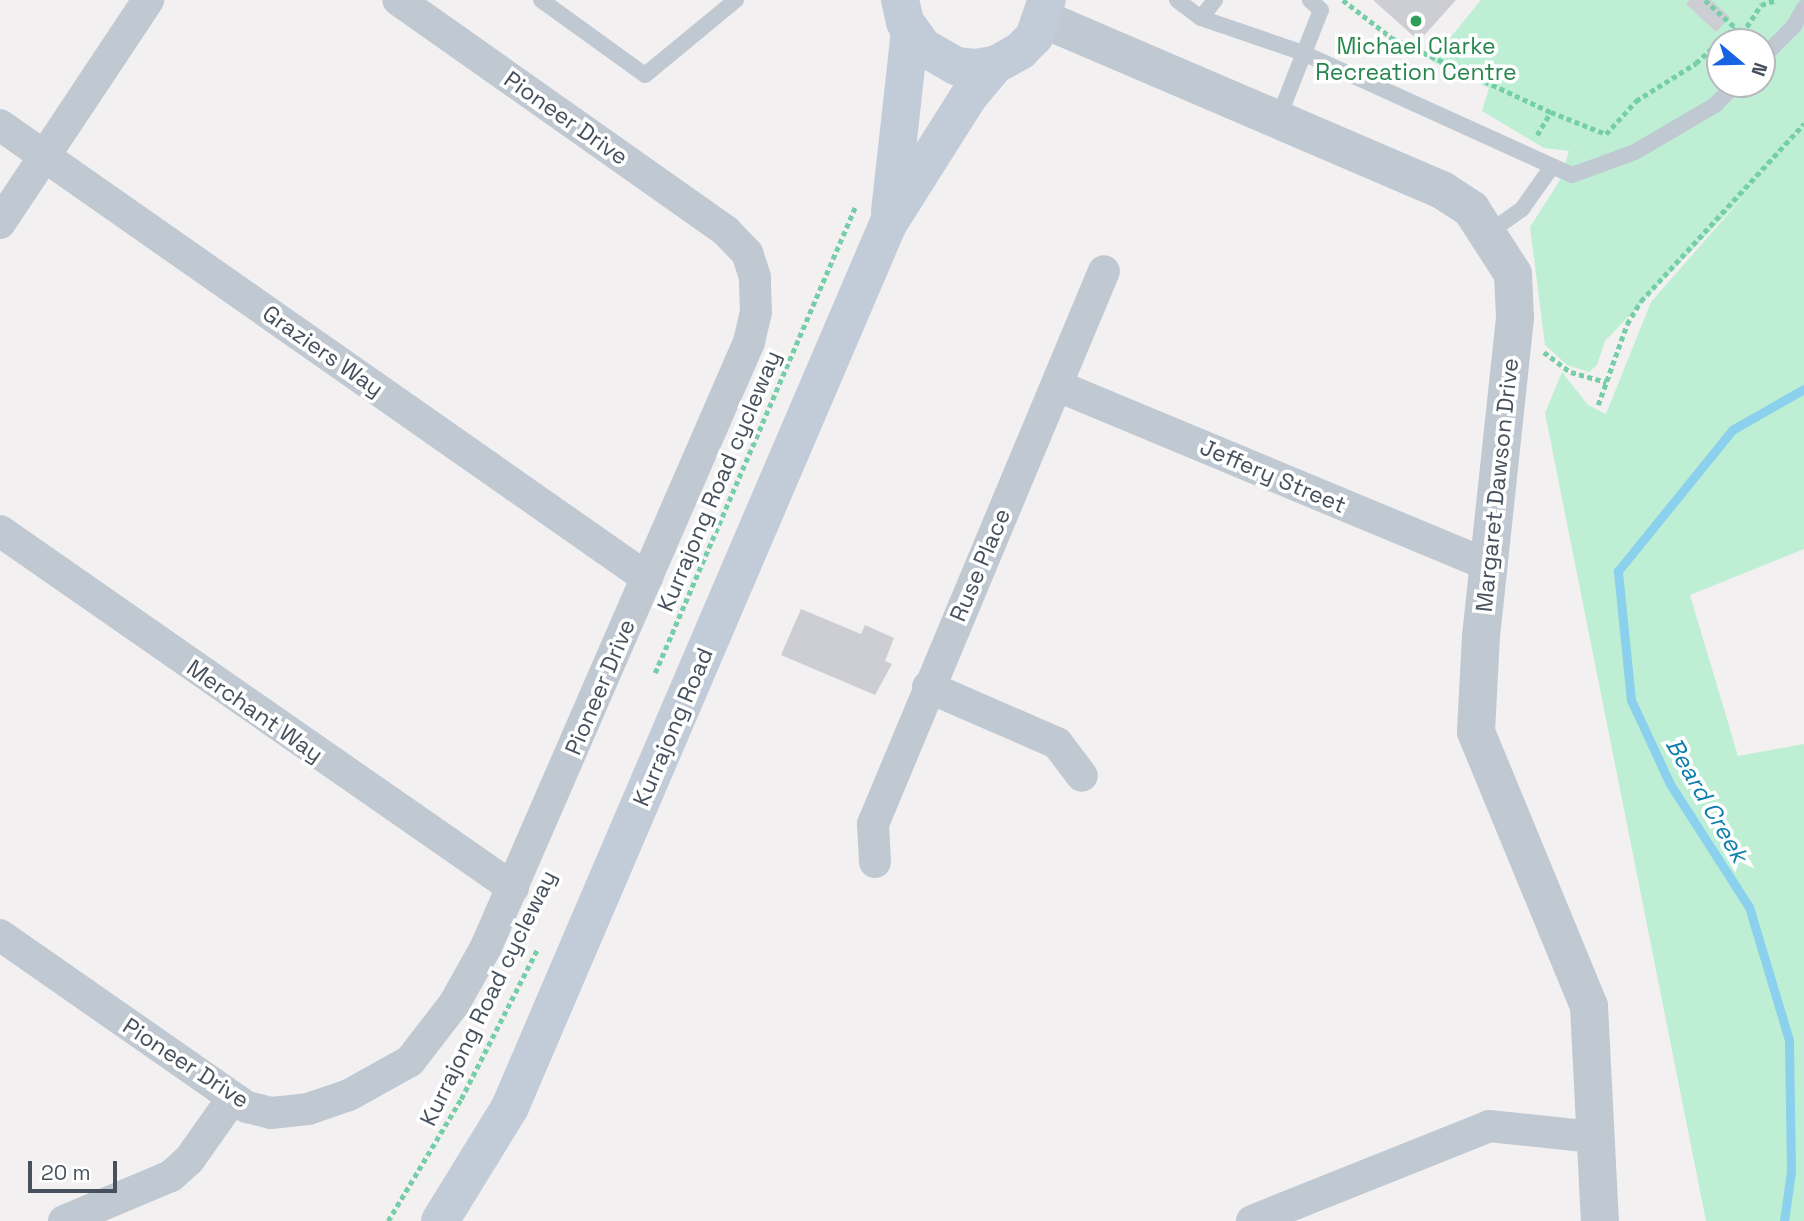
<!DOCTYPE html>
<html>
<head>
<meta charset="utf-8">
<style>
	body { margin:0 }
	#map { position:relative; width:1804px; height:1221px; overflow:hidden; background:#f2f0f0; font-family:"Space Grotesk",sans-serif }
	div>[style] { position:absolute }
	.green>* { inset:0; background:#beefd5 }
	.stream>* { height:9px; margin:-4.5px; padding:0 4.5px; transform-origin:4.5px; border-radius:4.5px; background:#8bd1ed }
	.building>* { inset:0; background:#ccced4 }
	.path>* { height:4.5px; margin-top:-2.25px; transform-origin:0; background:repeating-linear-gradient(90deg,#76cea9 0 5px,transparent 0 8.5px) }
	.service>* { height:16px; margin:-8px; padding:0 8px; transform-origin:8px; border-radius:8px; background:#c0c9d2 }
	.minor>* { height:32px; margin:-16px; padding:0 16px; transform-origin:16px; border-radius:16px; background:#c0c9d2 }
	.tertiary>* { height:38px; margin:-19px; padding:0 19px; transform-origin:19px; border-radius:19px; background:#c0c9d2 }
	.secondary>* { height:38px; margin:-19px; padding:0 19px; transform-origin:19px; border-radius:19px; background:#c2cbd8 }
	.dots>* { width:19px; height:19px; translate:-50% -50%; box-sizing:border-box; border:4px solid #fff; border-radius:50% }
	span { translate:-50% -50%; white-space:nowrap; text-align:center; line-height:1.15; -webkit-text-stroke:7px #fff; paint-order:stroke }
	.leisure-label { font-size:23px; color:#27864d }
	.street-label { font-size:23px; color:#47515d }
	.water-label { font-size:24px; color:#0c7fac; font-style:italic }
	.north { position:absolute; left:1706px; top:28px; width:70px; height:70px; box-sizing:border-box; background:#fff; border:2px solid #b5b9be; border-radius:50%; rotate:109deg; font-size:19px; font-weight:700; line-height:28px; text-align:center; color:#47515d }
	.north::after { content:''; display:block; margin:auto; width:24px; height:32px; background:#1863e3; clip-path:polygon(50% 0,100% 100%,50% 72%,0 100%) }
	.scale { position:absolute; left:28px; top:1161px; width:89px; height:32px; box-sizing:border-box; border:4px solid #47515d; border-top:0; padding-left:9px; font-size:21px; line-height:24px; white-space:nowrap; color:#47515d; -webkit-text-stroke:5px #fff; paint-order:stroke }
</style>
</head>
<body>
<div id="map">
	<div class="green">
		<div style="clip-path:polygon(evenodd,1481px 0,1804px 0,1804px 549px,1690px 595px,1738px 756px,1804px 744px,1804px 1221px,1706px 1221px,1545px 413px,1562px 372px,1588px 405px,1606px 414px,1651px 302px,1744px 196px,1605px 341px,1597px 365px,1589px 372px,1567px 365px,1545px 345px,1530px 227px,1560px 180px,1569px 151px,1544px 148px,1482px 111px,1489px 88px,1431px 61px,1481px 0,1720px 42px,1762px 42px,1762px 84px,1720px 84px,1720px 42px)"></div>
	</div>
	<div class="stream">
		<div style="left:1784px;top:1221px;width:50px;rotate:-82deg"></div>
		<div style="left:1791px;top:1171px;width:131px;rotate:-90.9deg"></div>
		<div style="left:1789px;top:1040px;width:139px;rotate:-106.7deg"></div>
		<div style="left:1749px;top:907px;width:146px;rotate:-122.7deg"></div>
		<div style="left:1670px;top:784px;width:93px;rotate:-114.9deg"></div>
		<div style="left:1631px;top:700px;width:130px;rotate:-95.8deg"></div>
		<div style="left:1618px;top:571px;width:181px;rotate:-51deg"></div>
		<div style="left:1732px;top:430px;width:83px;rotate:-29.7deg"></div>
	</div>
	<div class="building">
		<div style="clip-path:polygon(1373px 0,1456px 0,1419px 41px)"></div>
		<div style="clip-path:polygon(1689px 0,1711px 0,1730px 17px,1716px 32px,1686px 4px)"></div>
		<div style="clip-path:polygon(801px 609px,861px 634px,865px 625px,894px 638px,885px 661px,892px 664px,875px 695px,781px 655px)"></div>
	</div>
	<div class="path">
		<div style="left:1343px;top:0;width:62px;rotate:37.8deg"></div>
		<div style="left:1392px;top:38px;width:175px;rotate:25deg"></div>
		<div style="left:1705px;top:0;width:58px;rotate:42.2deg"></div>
		<div style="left:1761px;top:5px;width:16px;rotate:-18deg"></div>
		<div style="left:1742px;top:34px;width:35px;rotate:-57deg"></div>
		<div style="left:1537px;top:135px;width:27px;rotate:-59deg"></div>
		<div style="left:1551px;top:112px;width:59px;rotate:21.8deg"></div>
		<div style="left:1606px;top:134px;width:45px;rotate:-47.7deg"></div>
		<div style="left:1636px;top:101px;width:71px;rotate:-32.3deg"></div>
		<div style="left:1696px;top:63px;width:53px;rotate:-42.7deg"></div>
		<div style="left:1544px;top:352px;width:34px;rotate:37deg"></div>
		<div style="left:1571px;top:372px;width:37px;rotate:16deg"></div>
		<div style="left:1598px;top:405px;width:86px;rotate:-70.3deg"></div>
		<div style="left:1627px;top:324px;width:27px;rotate:-59deg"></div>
		<div style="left:1641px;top:301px;width:241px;rotate:-47.4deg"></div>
		<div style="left:655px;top:673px;width:509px;rotate:-66.76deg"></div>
		<div style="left:388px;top:1221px;width:142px;rotate:-59.1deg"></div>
		<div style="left:461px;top:1099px;width:169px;rotate:-63deg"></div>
	</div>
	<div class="service">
		<div style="left:541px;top:0;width:128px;rotate:35.8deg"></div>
		<div style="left:645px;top:75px;width:118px;rotate:-39.5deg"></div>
		<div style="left:1177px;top:0;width:30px;rotate:37deg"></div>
		<div style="left:1201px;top:18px;width:108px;rotate:18.9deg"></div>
		<div style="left:1303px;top:53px;width:295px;rotate:24.4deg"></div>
		<div style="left:1572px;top:175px;width:67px;rotate:-20.1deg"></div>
		<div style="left:1635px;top:152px;width:93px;rotate:-30.4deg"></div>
		<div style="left:1715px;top:105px;width:30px;rotate:-45deg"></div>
		<div style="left:1201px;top:18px;width:23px;rotate:-52deg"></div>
		<div style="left:1762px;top:58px;width:45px;rotate:-45deg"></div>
		<div style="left:1794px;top:26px;width:21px;rotate:-61deg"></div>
		<div style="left:1278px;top:119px;width:117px;rotate:-68.5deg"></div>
		<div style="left:1321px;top:10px;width:15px;rotate:-138deg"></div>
		<div style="left:1488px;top:233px;width:42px;rotate:-35.2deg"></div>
		<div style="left:1522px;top:209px;width:50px;rotate:-54.7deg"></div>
	</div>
	<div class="minor">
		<div style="left:0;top:125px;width:790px;rotate:35deg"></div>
		<div style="left:0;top:223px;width:268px;rotate:-56.4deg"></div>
		<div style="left:1058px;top:386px;width:466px;rotate:22.6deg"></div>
		<div style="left:0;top:531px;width:625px;rotate:34.83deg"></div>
		<div style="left:928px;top:687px;width:141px;rotate:23.5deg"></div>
		<div style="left:1057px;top:743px;width:41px;rotate:52.9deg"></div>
		<div style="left:875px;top:862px;width:38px;rotate:-93deg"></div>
		<div style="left:873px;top:824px;width:599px;rotate:-67.33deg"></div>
		<div style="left:0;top:935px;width:301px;rotate:34.9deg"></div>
		<div style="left:247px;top:1107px;width:25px;rotate:14deg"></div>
		<div style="left:271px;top:1113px;width:37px;rotate:-6deg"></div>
		<div style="left:308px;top:1109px;width:43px;rotate:-18.9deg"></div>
		<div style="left:349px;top:1095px;width:70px;rotate:-29.1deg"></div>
		<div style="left:410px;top:1061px;width:72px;rotate:-52.3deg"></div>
		<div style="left:454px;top:1004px;width:65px;rotate:-60.7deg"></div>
		<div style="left:486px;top:947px;width:660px;rotate:-66.5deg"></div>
		<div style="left:749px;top:342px;width:31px;rotate:-77deg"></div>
		<div style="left:756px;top:312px;width:35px;rotate:-92deg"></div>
		<div style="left:755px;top:277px;width:25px;rotate:-108deg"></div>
		<div style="left:747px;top:253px;width:30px;rotate:-134deg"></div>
		<div style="left:726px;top:231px;width:401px;rotate:-144.8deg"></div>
		<div style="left:64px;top:1221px;width:116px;rotate:-22.8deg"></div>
		<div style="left:171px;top:1176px;width:24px;rotate:-42deg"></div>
		<div style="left:189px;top:1160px;width:75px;rotate:-54.8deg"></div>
		<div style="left:1252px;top:1221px;width:255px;rotate:-21.8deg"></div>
		<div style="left:1489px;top:1126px;width:105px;rotate:6deg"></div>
	</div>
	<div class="tertiary">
		<div style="left:1043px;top:19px;width:434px;rotate:23.2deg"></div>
		<div style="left:1442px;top:190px;width:35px;rotate:33deg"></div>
		<div style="left:1471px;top:209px;width:77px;rotate:57.1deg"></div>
		<div style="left:1513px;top:274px;width:44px;rotate:87.4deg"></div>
		<div style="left:1515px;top:318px;width:320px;rotate:96.1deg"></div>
		<div style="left:1481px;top:636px;width:96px;rotate:93deg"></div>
		<div style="left:1476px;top:732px;width:296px;rotate:67.6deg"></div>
		<div style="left:1589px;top:1006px;width:215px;rotate:87.1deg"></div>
	</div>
	<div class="secondary">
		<div style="left:900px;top:0;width:23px;rotate:77deg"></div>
		<div style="left:905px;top:22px;width:31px;rotate:54deg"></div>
		<div style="left:923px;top:47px;width:38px;rotate:30deg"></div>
		<div style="left:956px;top:66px;width:19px;rotate:6deg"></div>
		<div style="left:975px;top:68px;width:20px;rotate:-9deg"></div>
		<div style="left:995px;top:65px;width:29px;rotate:-29deg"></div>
		<div style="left:1020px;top:51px;width:20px;rotate:-45deg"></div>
		<div style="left:1034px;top:37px;width:39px;rotate:-71deg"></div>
		<div style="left:890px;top:212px;width:181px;rotate:-83.7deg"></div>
		<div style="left:440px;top:1221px;width:134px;rotate:-58.4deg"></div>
		<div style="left:510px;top:1107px;width:961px;rotate:-66.82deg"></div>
		<div style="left:888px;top:224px;width:151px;rotate:-57.7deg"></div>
		<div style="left:969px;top:96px;width:40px;rotate:-50deg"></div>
	</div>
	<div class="dots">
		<div style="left:1416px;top:21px;background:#2e9e5b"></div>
	</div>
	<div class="leisure-label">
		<span style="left:1416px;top:59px">Michael Clarke<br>Recreation Centre</span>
	</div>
	<div class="street-label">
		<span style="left:566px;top:118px;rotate:35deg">Pioneer Drive</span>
		<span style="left:323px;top:351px;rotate:35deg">Graziers Way</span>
		<span style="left:1273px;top:476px;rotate:23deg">Jeffery Street</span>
		<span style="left:719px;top:481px;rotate:-67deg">Kurrajong Road cycleway</span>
		<span style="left:1497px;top:485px;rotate:-84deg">Margaret Dawson Drive</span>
		<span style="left:980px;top:565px;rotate:-67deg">Ruse Place</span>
		<span style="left:600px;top:687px;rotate:-67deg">Pioneer Drive</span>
		<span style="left:255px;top:711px;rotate:35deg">Merchant Way</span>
		<span style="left:673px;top:727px;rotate:-67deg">Kurrajong Road</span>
		<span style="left:488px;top:998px;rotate:-64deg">Kurrajong Road cycleway</span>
		<span style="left:186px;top:1063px;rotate:33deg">Pioneer Drive</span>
	</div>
	<div class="water-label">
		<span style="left:1707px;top:800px;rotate:60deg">Beard Creek</span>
	</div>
	<div class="north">N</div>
	<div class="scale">20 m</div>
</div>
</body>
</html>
